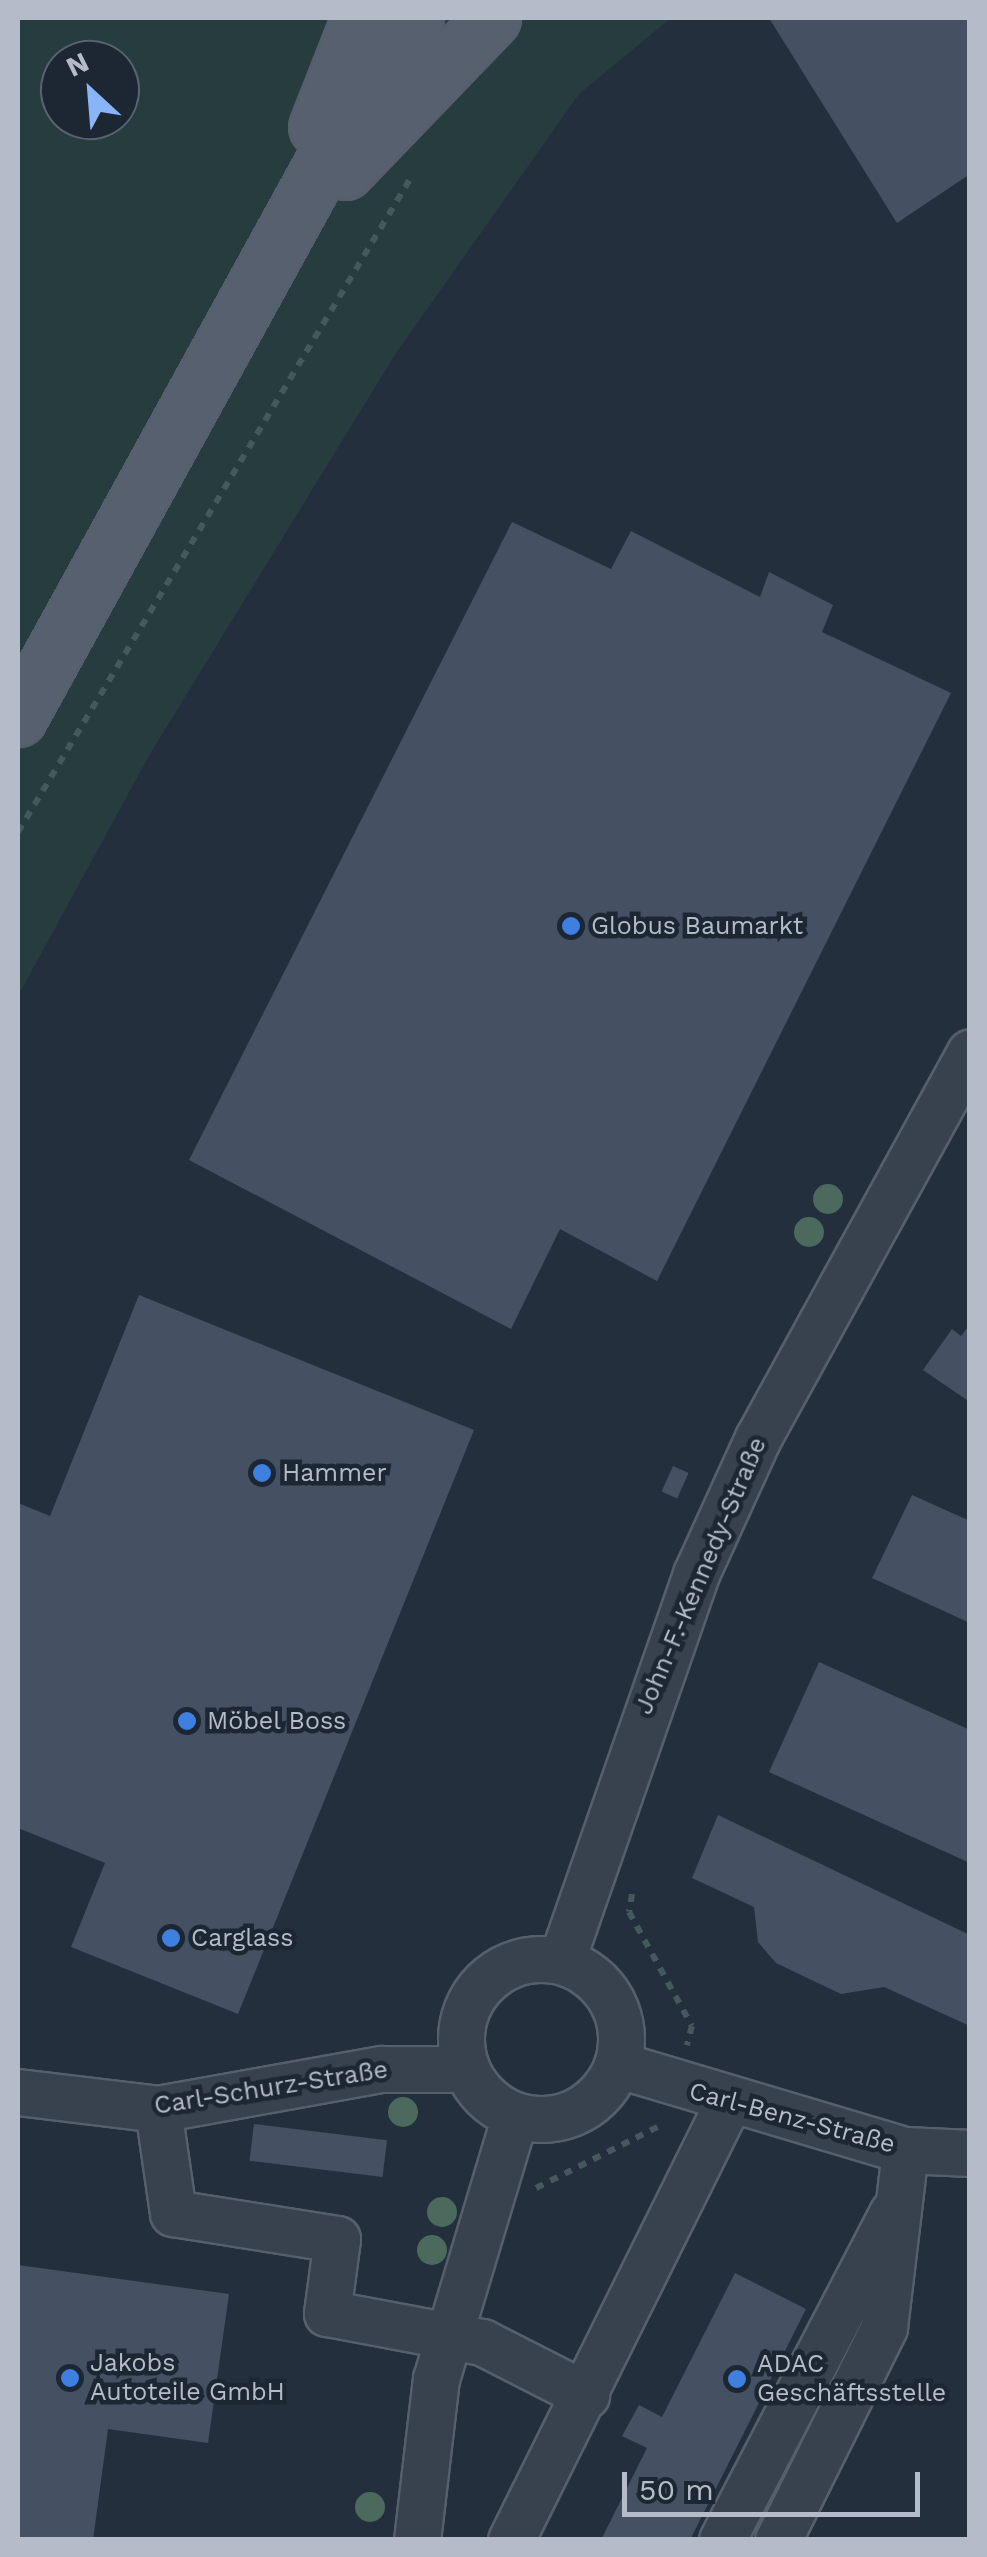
<!DOCTYPE html>
<html>
<head>
<meta charset="utf-8">
<style>
	body { margin:0 }
	#map { position:relative; width:987px; height:2557px; overflow:hidden; background:#242f3e; font-family:"Work Sans",sans-serif }
	div>[style] { position:absolute }
	.green>* { inset:0; background:#263c3f }
	.building>* { inset:0; background:#455162; transform-origin:0 0 }
	.path>* { height:6px; margin-top:-3px; transform-origin:0; background:repeating-linear-gradient(90deg,#44595c 0 8px,transparent 0 16px) }
	.roads { filter:drop-shadow(2px 0 #565f6c) drop-shadow(-2px 0 #565f6c) drop-shadow(0 2px #565f6c) drop-shadow(0 -2px #565f6c) }
	.minor>* { height:45px; margin:-22.5px; padding:0 22.5px; transform-origin:22.5px; border-radius:22.5px; background:#38414e }
	.minor>.ring { margin:-22.5px; padding:0; box-sizing:content-box; background:none; border:45px solid #38414e; border-radius:50% }
	.major>* { height:55px; margin:-27.5px; padding:0 27.5px; transform-origin:27.5px; border-radius:27.5px; background:#56606e }
	.trees>* { width:30px; height:30px; margin:-15px; border-radius:50%; background:#4b6a5d }
	.dots>* { width:28px; height:28px; translate:-50% -50%; box-sizing:border-box; border:5px solid #1d2633; border-radius:50% }
	span { translate:-50% -50%; white-space:nowrap; text-align:center; line-height:1.15; -webkit-text-stroke:9px #1d2633; paint-order:stroke }
	.poi-label { font-size:25px; color:#b4bcc9 }
	.left { translate:0 -50%; text-align:left }
	.street-label { font-size:25px; color:#b4bcc9 }
	.frame { position:absolute; inset:0; border:20px solid #b4bcc9; pointer-events:none }
	.north { position:absolute; left:40px; top:40px; width:100px; height:100px; box-sizing:border-box; background:#1d2633; border:2px solid #59626f; border-radius:50%; rotate:334deg; font-size:28px; font-weight:700; line-height:40px; text-align:center; color:#b4bcc9 }
	.north::after { content:''; display:block; margin:auto; width:35px; height:45px; background:#8ab4f8; clip-path:polygon(50% 0,100% 100%,50% 72%,0 100%) }
	.scale { position:absolute; left:622px; top:2472px; width:298px; height:45px; box-sizing:border-box; border:5px solid #b4bcc9; border-top:0; padding-left:12px; font-size:30px; line-height:35px; white-space:nowrap; color:#b4bcc9; -webkit-text-stroke:8px #1d2633; paint-order:stroke }
</style>
</head>
<body>
<div id="map">
	<div class="green">
		<div style="clip-path:polygon(evenodd,18px 18px,671px 18px,579px 94px,396px 353px,150px 754px,18px 996px,18px 18px,60px 60px,120px 60px,120px 120px,60px 120px,60px 60px)"></div>
	</div>
	<div class="building">
		<div style="clip-path:polygon(769px 18px,970px 18px,970px 174px,897px 223px)"></div>
		<div style="clip-path:polygon(512px 522px,611px 569px,631px 531px,760px 597px,769px 572px,833px 605px,822px 632px,951px 693px,657px 1281px,560px 1229px,511px 1329px,189px 1160px)"></div>
		<div style="clip-path:polygon(139px 1295px,474px 1430px,238px 2014px,71px 1947px,105px 1863px,18px 1828px,18px 1503px,50px 1516px)"></div>
		<div style="clip-path:polygon(970px 1324px,970px 1402px,923px 1370px,952px 1329px,961px 1336px)"></div>
		<div style="left:673px;top:1466px;width:17px;height:28px;rotate:24deg"></div>
		<div style="clip-path:polygon(912px 1495px,970px 1521px,970px 1623px,872px 1578px)"></div>
		<div style="clip-path:polygon(819px 1662px,970px 1730px,970px 1863px,769px 1772px)"></div>
		<div style="clip-path:polygon(718px 1815px,970px 1935px,970px 2026px,884px 1987px,841px 1994px,776px 1963px,758px 1942px,754px 1907px,692px 1878px)"></div>
		<div style="left:254px;top:2124px;width:134px;height:37px;rotate:7deg"></div>
		<div style="clip-path:polygon(18px 2265px,229px 2294px,208px 2443px,108px 2429px,93px 2540px,18px 2540px)"></div>
		<div style="clip-path:polygon(735px 2273px,806px 2309px,690px 2540px,601px 2540px,647px 2448px,622px 2436px,639px 2405px,662px 2417px)"></div>
	</div>
	<div class="path">
		<div style="left:18px;top:832px;width:767px;rotate:-59.02deg"></div>
		<div style="left:632px;top:1894px;width:18px;rotate:99deg"></div>
		<div style="left:629px;top:1912px;width:130px;rotate:61.1deg"></div>
		<div style="left:692px;top:2026px;width:20px;rotate:105deg"></div>
		<div style="left:536px;top:2188px;width:142px;rotate:-26.7deg"></div>
	</div>
	<div class="roads">
		<div class="minor">
			<div class="ring" style="left:461px;top:1959px;width:115px;height:115px"></div>
			<div style="left:562px;top:1959px;width:408px;rotate:-70.8deg"></div>
			<div style="left:696px;top:1574px;width:149px;rotate:-65.5deg"></div>
			<div style="left:758px;top:1438px;width:440px;rotate:-61.2deg"></div>
			<div style="left:619px;top:2065px;width:298px;rotate:16.6deg"></div>
			<div style="left:905px;top:2150px;width:65px;rotate:2.6deg"></div>
			<div style="left:18px;top:2092px;width:141px;rotate:6.9deg"></div>
			<div style="left:158px;top:2109px;width:227px;rotate:-10.2deg"></div>
			<div style="left:381px;top:2069px;width:85px"></div>
			<div style="left:158px;top:2109px;width:105px;rotate:81.8deg"></div>
			<div style="left:173px;top:2213px;width:166px;rotate:9deg"></div>
			<div style="left:337px;top:2239px;width:75px;rotate:97.7deg"></div>
			<div style="left:327px;top:2313px;width:158px;rotate:10.6deg"></div>
			<div style="left:482px;top:2342px;width:117px;rotate:27deg"></div>
			<div style="left:417px;top:2540px;width:162px;rotate:-83.3deg"></div>
			<div style="left:436px;top:2379px;width:275px;rotate:-73.3deg"></div>
			<div style="left:511px;top:2540px;width:490px;rotate:-63.6deg"></div>
			<div style="left:722px;top:2540px;width:369px;rotate:-62.5deg"></div>
			<div style="left:778px;top:2540px;width:238px;rotate:-63.5deg"></div>
			<div style="left:884px;top:2327px;width:178px;rotate:-83.2deg"></div>
		</div>
		<div class="major">
			<div style="left:317px;top:127px;width:117px;rotate:-68.5deg"></div>
			<div style="left:345px;top:171px;width:212px;rotate:-46.1deg"></div>
			<div style="left:18px;top:718px;width:652px;rotate:-61.19deg"></div>
			<div style="left:332px;top:147px;width:153px;rotate:-57.2deg"></div>
		</div>
	</div>
	<div class="trees">
		<div style="left:828px;top:1199px"></div>
		<div style="left:809px;top:1232px"></div>
		<div style="left:403px;top:2112px"></div>
		<div style="left:442px;top:2212px"></div>
		<div style="left:432px;top:2250px"></div>
		<div style="left:370px;top:2507px"></div>
	</div>
	<div class="dots">
		<div style="left:571px;top:926px;background:#3f7fe0"></div>
		<div style="left:262px;top:1473px;background:#3f7fe0"></div>
		<div style="left:187px;top:1721px;background:#3f7fe0"></div>
		<div style="left:171px;top:1938px;background:#3f7fe0"></div>
		<div style="left:70px;top:2378px;background:#3f7fe0"></div>
		<div style="left:737px;top:2379px;background:#3f7fe0"></div>
	</div>
	<div class="poi-label">
		<span class="left" style="left:591px;top:926px">Globus Baumarkt</span>
		<span class="left" style="left:282px;top:1473px">Hammer</span>
		<span class="left" style="left:207px;top:1721px">Möbel Boss</span>
		<span class="left" style="left:191px;top:1938px">Carglass</span>
		<span class="left" style="left:90px;top:2378px">Jakobs<br>Autoteile GmbH</span>
		<span class="left" style="left:757px;top:2379px">ADAC<br>Geschäftsstelle</span>
	</div>
	<div class="street-label">
		<span style="left:701px;top:1576px;rotate:-67deg">John-F.-Kennedy-Straße</span>
		<span style="left:271px;top:2088px;rotate:-9deg">Carl-Schurz-Straße</span>
		<span style="left:792px;top:2118px;rotate:15deg">Carl-Benz-Straße</span>
	</div>
	<div class="frame"></div>
	<div class="north">N</div>
	<div class="scale">50 m</div>
</div>
</body>
</html>
